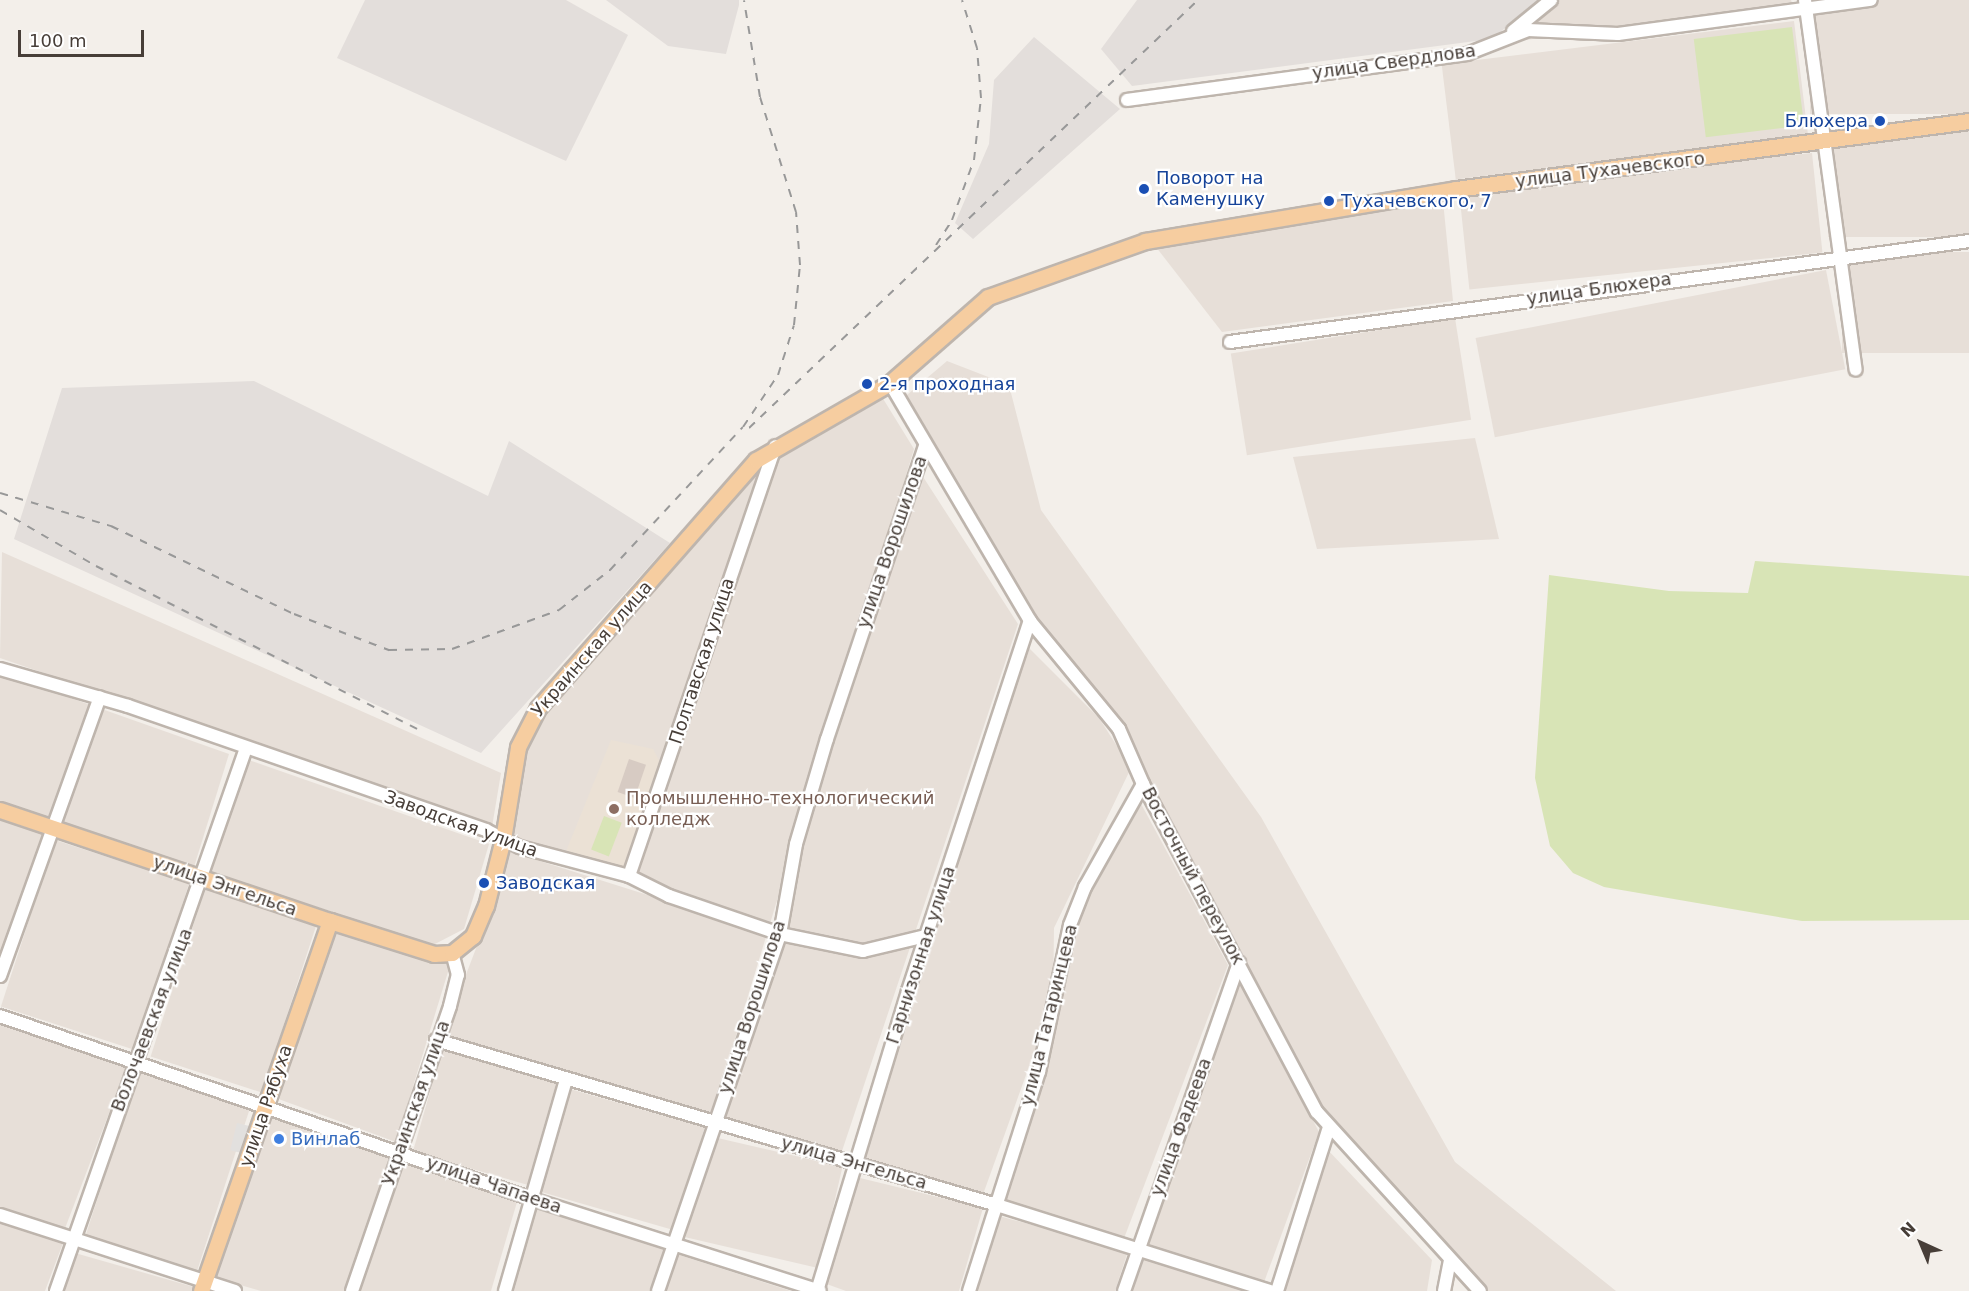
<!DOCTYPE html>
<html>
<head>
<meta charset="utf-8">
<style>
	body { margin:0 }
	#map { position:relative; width:1969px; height:1291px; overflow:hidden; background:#f3efea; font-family:"DejaVu Sans",sans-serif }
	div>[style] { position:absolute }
	.residential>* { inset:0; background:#e7dfd8; transform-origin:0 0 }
	.industrial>* { inset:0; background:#e3dedb }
	.education>* { inset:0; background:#ebe1d5 }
	.green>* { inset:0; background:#d8e4b6; transform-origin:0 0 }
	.parking>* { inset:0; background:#e2e0de; transform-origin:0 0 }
	.building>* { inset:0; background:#d7cbc3; transform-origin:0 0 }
	.roads { filter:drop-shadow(2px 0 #beb5ad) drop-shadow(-2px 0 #beb5ad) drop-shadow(0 2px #beb5ad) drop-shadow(0 -2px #beb5ad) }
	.minor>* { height:12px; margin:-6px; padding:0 6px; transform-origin:6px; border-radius:6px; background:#fff }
	.major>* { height:15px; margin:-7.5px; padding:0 7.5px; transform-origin:7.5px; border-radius:7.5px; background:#f6cda0 }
	.rail>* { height:2px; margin-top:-1px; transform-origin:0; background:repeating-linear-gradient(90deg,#989898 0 8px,transparent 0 16px) }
	.dots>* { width:16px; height:16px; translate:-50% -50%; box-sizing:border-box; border:3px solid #fff; border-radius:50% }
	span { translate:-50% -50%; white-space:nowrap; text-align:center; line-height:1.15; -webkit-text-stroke:4.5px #fff; paint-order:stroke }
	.street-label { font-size:18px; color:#473e38 }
	.transit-label { font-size:18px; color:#164399 }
	.right { translate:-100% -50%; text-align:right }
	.left { translate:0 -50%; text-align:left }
	.education-label { font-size:18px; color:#785e54 }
	.shop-label { font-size:18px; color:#366cbe }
	.north { position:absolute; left:1891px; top:1213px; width:60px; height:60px; -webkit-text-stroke:4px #fff; paint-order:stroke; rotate:316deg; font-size:16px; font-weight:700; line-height:24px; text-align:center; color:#473e38 }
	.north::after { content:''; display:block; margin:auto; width:21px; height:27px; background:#473e38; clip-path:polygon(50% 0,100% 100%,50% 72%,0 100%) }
	.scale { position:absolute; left:18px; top:30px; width:126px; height:27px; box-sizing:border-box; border:3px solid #473e38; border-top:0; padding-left:8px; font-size:18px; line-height:21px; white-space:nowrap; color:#473e38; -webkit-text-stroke:4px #fff; paint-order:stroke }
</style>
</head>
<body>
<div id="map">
	<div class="residential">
		<div style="clip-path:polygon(1559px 0,1791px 0,1792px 3px,1505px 43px)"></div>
		<div style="left:1969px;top:0;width:114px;height:159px;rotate:90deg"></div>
		<div style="left:1794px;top:21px;width:116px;height:355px;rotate:83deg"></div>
		<div style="left:1969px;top:131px;width:106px;height:141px;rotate:90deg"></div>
		<div style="left:1812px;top:153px;width:100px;height:355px;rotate:84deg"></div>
		<div style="clip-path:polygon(1443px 201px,1453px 301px,1222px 332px,1156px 247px)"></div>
		<div style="left:1969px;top:252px;width:101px;height:127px;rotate:90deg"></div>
		<div style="left:1826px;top:270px;width:101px;height:357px;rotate:79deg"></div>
		<div style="left:1455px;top:318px;width:103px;height:227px;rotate:81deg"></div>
		<div style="clip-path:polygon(947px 361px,1009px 385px,1041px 510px,1261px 817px,1455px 1162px,1616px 1291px,1486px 1291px,1329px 1124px,1110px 716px,1031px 616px,907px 395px)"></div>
		<div style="clip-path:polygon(882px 397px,914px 449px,711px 1118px,441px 1040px,480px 938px,505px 850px,708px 914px,633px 875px,777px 452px)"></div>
		<div style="clip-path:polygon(1475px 438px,1499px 539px,1317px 549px,1293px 457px)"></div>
		<div style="clip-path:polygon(766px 462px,627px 875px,507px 837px,533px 722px)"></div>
		<div style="clip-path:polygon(918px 469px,1018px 624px,840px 1157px,715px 1119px)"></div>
		<div style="clip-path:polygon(2px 552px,501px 773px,492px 827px,0 658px)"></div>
		<div style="clip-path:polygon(1026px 645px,1099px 718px,1131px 768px,1054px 928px,1053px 1000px,981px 1200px,856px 1162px)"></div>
		<div style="clip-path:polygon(0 673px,229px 754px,194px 867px,0 802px)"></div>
		<div style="clip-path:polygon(246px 759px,489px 844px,464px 929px,433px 945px,211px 872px)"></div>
		<div style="clip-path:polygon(1139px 800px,1228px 965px,1123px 1241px,998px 1205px,1071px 934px)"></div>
		<div style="clip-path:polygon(0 820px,45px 835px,0 964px)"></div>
		<div style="left:55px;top:840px;width:141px;height:175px;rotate:18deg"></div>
		<div style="left:205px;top:889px;width:117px;height:176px;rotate:18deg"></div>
		<div style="clip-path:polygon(333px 931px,432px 963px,451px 962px,396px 1142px,273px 1097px)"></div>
		<div style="clip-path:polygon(1241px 982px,1319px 1132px,1263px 1285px,1139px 1247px)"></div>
		<div style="clip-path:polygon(0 1024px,127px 1066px,64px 1231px,0 1210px)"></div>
		<div style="left:442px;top:1050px;width:119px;height:106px;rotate:16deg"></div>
		<div style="left:139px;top:1071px;width:117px;height:176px;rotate:18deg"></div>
		<div style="left:570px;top:1089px;width:140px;height:107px;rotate:16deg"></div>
		<div style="clip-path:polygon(267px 1114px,390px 1158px,345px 1291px,261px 1291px,208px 1276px)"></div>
		<div style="left:709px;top:1136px;width:137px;height:104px;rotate:13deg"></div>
		<div style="clip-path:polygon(1326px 1148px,1432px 1260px,1427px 1291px,1281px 1291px)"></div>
		<div style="clip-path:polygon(399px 1160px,517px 1202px,491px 1291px,355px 1291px)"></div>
		<div style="clip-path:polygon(856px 1177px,983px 1208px,959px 1291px,846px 1291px,821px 1282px)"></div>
		<div style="clip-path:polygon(533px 1208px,668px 1249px,652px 1291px,509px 1291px)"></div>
		<div style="clip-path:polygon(999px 1216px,1128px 1251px,1115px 1291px,974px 1291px)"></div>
		<div style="clip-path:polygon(0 1223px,63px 1243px,45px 1291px,0 1291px)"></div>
		<div style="clip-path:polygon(75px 1253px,194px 1287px,192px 1291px,61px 1291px)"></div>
		<div style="clip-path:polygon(673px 1253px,791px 1291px,662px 1291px)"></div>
		<div style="clip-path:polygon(1142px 1253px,1266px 1291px,1129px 1291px)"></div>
	</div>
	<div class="industrial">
		<div style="clip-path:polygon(365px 0,566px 0,628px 35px,566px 161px,337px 58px)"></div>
		<div style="clip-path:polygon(606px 0,739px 0,739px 5px,726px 54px,668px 46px)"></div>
		<div style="clip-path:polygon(1137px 0,1542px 0,1491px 39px,1132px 86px,1101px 49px)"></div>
		<div style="clip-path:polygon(1034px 37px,1120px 109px,973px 239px,955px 223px,989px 144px,994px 80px)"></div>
		<div style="clip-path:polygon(254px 381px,488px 496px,509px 441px,670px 543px,481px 753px,14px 539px,62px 388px)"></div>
	</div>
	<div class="education">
		<div style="clip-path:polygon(611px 740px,653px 749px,661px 764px,624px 872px,565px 854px)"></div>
	</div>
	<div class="green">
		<div style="left:1792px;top:27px;width:99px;height:99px;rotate:83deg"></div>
		<div style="clip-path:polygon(1755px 561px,1969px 576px,1969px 920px,1802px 921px,1604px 887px,1573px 873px,1550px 846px,1535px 778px,1549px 575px,1669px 591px,1748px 593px)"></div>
		<div style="left:604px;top:816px;width:19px;height:36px;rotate:21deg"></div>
	</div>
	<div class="parking">
		<div style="left:237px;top:1123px;width:16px;height:28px;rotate:14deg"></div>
	</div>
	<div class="building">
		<div style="left:629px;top:759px;width:18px;height:35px;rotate:19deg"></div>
	</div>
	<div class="roads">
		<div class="minor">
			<div style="left:1805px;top:0;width:373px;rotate:82.2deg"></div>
			<div style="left:1513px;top:31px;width:49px;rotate:-39.2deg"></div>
			<div style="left:1127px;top:100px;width:343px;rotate:-7.7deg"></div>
			<div style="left:1467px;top:54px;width:66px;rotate:-21.5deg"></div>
			<div style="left:1528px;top:30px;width:90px;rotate:2.5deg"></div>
			<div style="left:1618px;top:34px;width:255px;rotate:-7.7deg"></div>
			<div style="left:1230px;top:342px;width:746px;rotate:-7.78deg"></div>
			<div style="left:890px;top:383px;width:276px;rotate:59.5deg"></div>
			<div style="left:1030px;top:621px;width:140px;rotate:50.5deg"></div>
			<div style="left:1119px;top:729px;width:60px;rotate:66.4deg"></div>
			<div style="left:1143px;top:784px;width:371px;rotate:62.1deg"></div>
			<div style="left:1317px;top:1112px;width:242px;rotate:47.7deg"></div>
			<div style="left:0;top:669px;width:133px;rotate:16.1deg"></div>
			<div style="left:128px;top:706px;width:379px;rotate:19.1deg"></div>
			<div style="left:486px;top:830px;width:38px;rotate:27deg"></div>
			<div style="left:520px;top:847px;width:113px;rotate:14.9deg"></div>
			<div style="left:629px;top:876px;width:45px;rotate:26.6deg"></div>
			<div style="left:669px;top:896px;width:117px;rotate:18.9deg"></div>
			<div style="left:780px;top:934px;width:85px;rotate:11.6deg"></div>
			<div style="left:863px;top:951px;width:65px;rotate:-13.4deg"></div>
			<div style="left:629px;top:876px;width:454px;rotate:-71.2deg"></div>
			<div style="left:0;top:976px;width:296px;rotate:-70.3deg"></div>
			<div style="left:0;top:1016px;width:563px;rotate:18.98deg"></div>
			<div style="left:532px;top:1199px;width:302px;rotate:17.7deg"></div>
			<div style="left:436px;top:1040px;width:585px;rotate:16.39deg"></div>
			<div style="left:997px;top:1205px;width:286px;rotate:17.5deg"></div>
			<div style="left:0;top:1215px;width:247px;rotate:17.9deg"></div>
			<div style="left:56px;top:1291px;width:575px;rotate:-70.71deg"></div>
			<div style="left:352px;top:1291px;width:301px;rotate:-71deg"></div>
			<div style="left:450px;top:1006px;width:32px;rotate:-76deg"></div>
			<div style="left:458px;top:975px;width:23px;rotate:-105deg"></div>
			<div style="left:505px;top:1291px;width:221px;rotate:-73.9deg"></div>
			<div style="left:658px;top:1291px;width:377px;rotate:-71.1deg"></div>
			<div style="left:780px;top:934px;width:91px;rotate:-79.9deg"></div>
			<div style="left:796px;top:844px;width:109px;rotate:-73.6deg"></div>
			<div style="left:827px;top:739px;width:309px;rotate:-71.5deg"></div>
			<div style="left:817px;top:1291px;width:313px;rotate:-73.1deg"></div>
			<div style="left:908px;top:991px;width:390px;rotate:-71.8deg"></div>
			<div style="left:969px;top:1291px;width:230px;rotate:-72.3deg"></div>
			<div style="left:1039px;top:1072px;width:150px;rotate:-78.1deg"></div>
			<div style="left:1070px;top:925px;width:41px;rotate:-68.5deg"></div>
			<div style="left:1085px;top:887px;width:118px;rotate:-60.6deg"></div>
			<div style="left:1124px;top:1291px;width:348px;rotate:-70.7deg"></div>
			<div style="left:1277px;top:1291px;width:172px;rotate:-72.4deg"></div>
			<div style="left:1444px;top:1291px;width:32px;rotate:-79deg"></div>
		</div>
		<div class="major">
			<div style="left:0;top:810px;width:348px;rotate:18.6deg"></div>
			<div style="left:330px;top:921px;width:109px;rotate:17.6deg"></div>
			<div style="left:434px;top:954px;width:18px;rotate:-3deg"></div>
			<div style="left:452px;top:953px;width:27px;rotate:-39deg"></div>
			<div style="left:473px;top:936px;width:33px;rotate:-67deg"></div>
			<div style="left:486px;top:906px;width:69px;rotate:-75.8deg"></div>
			<div style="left:503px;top:839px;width:93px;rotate:-80.7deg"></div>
			<div style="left:518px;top:747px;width:44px;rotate:-62.9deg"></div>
			<div style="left:538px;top:708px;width:330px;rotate:-48.7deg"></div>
			<div style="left:756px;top:460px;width:155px;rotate:-29.9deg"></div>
			<div style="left:890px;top:383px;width:130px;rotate:-41.3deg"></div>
			<div style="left:988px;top:297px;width:167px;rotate:-19.6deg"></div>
			<div style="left:1145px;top:241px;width:315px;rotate:-9.5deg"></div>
			<div style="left:1456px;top:189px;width:517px;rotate:-7.55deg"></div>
			<div style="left:201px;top:1291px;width:392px;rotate:-70.8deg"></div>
		</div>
	</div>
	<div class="rail">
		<div style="left:936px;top:245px;width:30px;rotate:-57deg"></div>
		<div style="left:952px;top:220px;width:64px;rotate:-69.9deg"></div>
		<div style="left:974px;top:160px;width:62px;rotate:-83.6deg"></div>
		<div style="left:981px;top:98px;width:50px;rotate:-94.6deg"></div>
		<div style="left:977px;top:48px;width:50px;rotate:-107.4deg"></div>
		<div style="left:749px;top:428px;width:620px;rotate:-43.63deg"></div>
		<div style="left:0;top:493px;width:116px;rotate:16.6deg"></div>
		<div style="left:111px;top:526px;width:203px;rotate:25.7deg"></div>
		<div style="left:294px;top:614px;width:102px;rotate:20.8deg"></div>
		<div style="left:389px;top:650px;width:63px;rotate:-0.9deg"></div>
		<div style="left:452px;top:649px;width:114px;rotate:-20deg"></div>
		<div style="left:559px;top:610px;width:65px;rotate:-38.1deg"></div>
		<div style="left:610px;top:570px;width:195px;rotate:-47.1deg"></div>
		<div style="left:743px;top:427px;width:63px;rotate:-56.1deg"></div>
		<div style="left:778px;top:375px;width:52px;rotate:-72.3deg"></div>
		<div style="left:794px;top:325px;width:60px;rotate:-84.3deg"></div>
		<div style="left:800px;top:265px;width:53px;rotate:-94.3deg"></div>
		<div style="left:796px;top:212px;width:121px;rotate:-107.4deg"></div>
		<div style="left:760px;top:97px;width:98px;rotate:-99.4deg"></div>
		<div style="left:0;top:510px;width:111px;rotate:30.3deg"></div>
		<div style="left:96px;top:566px;width:360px;rotate:26.9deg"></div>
	</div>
	<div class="dots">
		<div style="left:1880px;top:121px;background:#1a4fb4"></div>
		<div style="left:1144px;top:189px;background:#1a4fb4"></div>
		<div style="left:1329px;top:201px;background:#1a4fb4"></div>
		<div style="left:867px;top:384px;background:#1a4fb4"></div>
		<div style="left:614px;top:809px;background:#8d6e63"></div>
		<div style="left:484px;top:883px;background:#1a4fb4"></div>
		<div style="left:279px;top:1139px;background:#3f7fe0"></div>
	</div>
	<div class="street-label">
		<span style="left:1394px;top:62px;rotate:-8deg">улица Свердлова</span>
		<span style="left:1610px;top:170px;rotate:-7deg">улица Тухачевского</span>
		<span style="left:1599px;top:289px;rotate:-8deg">улица Блюхера</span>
		<span style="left:892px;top:542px;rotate:-71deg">улица Ворошилова</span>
		<span style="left:592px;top:649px;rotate:-49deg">Украинская улица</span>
		<span style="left:702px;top:661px;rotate:-72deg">Полтавская улица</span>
		<span style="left:461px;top:824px;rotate:20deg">Заводская улица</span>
		<span style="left:1193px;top:876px;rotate:62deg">Восточный переулок</span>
		<span style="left:225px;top:886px;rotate:19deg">улица Энгельса</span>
		<span style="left:921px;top:955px;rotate:-72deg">Гарнизонная улица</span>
		<span style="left:752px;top:1007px;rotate:-72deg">улица Ворошилова</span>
		<span style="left:1049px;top:1015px;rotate:-76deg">улица Татаринцева</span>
		<span style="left:152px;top:1020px;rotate:-69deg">Волочаевская улица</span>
		<span style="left:416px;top:1103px;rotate:-71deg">Украинская улица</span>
		<span style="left:266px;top:1106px;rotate:-71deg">улица Рябуха</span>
		<span style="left:1181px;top:1127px;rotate:-70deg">улица Фадеева</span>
		<span style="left:854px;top:1163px;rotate:16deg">улица Энгельса</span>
		<span style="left:494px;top:1185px;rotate:19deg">улица Чапаева</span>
	</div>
	<div class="transit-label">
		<span class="right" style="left:1868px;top:121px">Блюхера</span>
		<span class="left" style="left:1156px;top:189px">Поворот на<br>Каменушку</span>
		<span class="left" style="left:1341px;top:201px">Тухачевского, 7</span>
		<span class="left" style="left:879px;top:384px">2-я проходная</span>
		<span class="left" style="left:496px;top:883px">Заводская</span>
	</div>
	<div class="education-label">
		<span class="left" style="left:626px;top:809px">Промышленно-технологический<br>колледж</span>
	</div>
	<div class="shop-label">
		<span class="left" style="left:291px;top:1139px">Винлаб</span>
	</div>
	<div class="north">N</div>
	<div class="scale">100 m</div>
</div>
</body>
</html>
